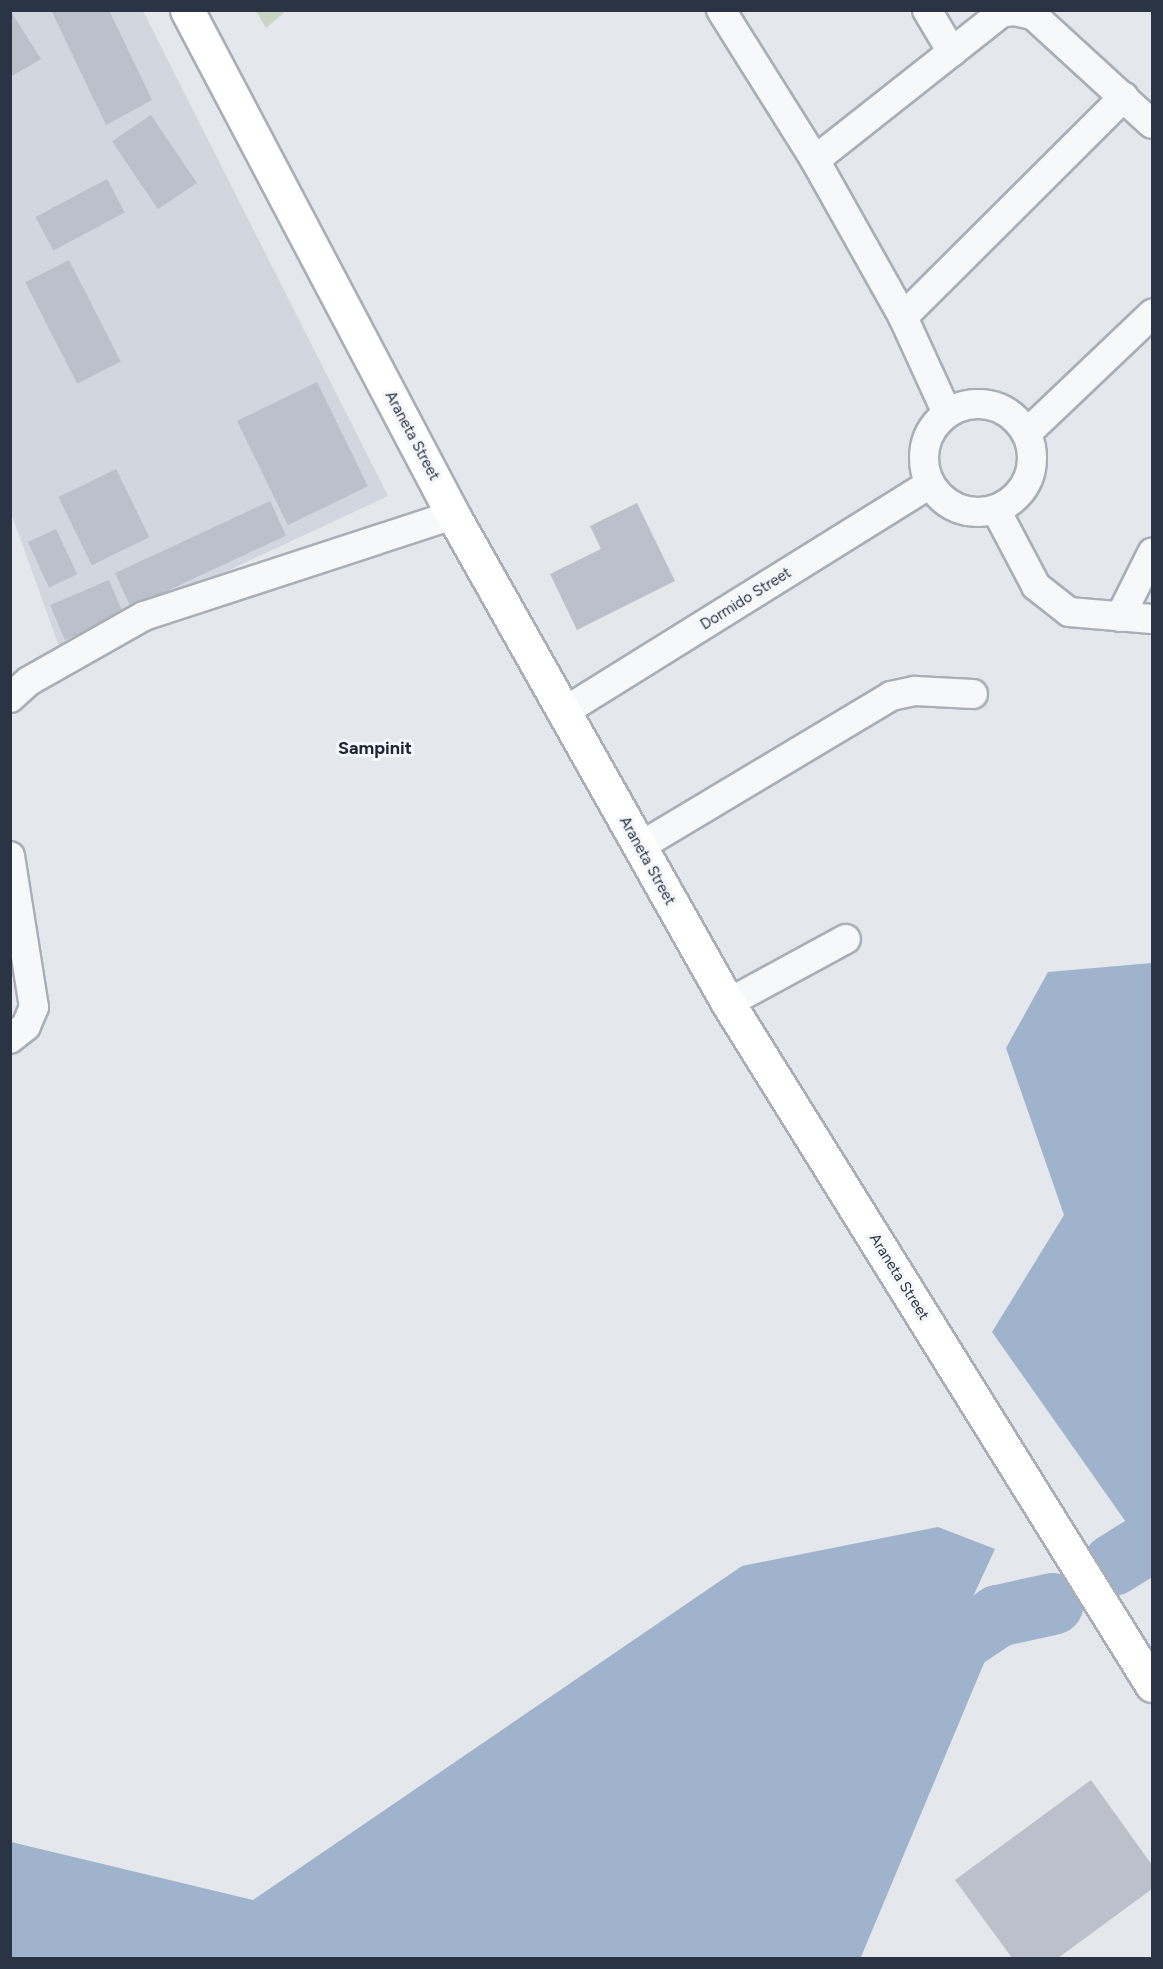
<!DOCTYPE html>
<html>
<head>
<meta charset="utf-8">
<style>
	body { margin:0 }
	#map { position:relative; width:1163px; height:1969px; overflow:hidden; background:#e4e7ec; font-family:Figtree,sans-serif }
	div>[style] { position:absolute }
	.built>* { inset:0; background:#d2d6de }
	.green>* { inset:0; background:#c9d6c5 }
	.water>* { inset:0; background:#9fb4cc }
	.river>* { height:62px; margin:-31px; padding:0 31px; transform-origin:31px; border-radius:31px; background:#9fb4cc }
	.building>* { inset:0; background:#bbc0ca; transform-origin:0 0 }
	.roads { filter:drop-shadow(2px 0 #a9aeb7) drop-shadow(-2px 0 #a9aeb7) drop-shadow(0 2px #a9aeb7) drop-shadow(0 -2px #a9aeb7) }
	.street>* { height:28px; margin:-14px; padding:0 14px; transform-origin:14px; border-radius:14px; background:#f7f8fa }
	.street>.ring { margin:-14px; padding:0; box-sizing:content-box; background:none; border:28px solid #f7f8fa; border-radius:50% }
	.secondary>* { height:33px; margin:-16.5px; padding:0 16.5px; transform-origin:16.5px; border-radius:16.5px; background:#fff }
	span { translate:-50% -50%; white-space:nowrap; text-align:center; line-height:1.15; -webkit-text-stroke:6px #f4f6f9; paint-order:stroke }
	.street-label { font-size:15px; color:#2b3445 }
	.quarter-label { font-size:18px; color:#1d2536; font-weight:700 }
	.frame { position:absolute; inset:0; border:12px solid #2b3445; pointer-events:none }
</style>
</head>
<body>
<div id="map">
	<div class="built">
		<div style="clip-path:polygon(11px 11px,143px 11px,388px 496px,60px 649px,11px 513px)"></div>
	</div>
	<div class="green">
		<div style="clip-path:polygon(256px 11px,286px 11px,266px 28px)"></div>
	</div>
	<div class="water">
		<div style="clip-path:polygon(1152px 963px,1152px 1559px,992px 1332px,1064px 1215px,1006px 1048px,1048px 972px)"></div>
		<div style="clip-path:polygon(938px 1527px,995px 1549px,806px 1958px,11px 1958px,11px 1842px,253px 1900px,742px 1566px)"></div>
	</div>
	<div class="river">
		<div style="left:1113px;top:1565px;width:36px;rotate:-32deg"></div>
		<div style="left:827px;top:1958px;width:342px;rotate:-67.3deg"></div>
		<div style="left:959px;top:1642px;width:47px;rotate:-33.7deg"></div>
		<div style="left:998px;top:1616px;width:56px;rotate:-12.3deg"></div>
	</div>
	<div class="building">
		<div style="clip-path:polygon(10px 10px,41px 59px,10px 77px)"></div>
		<div style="clip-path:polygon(51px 10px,109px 10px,152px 100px,106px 125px)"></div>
		<div style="left:151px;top:115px;width:82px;height:47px;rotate:56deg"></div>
		<div style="left:107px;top:179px;width:38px;height:81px;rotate:62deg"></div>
		<div style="left:69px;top:260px;width:114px;height:49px;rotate:63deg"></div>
		<div style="left:317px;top:382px;width:116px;height:89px;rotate:64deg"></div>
		<div style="left:116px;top:469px;width:76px;height:64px;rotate:64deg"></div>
		<div style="left:270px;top:501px;width:38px;height:171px;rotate:65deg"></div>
		<div style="clip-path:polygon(637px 503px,675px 581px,577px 630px,550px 574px,601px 549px,590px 526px)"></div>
		<div style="left:56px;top:529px;width:50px;height:31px;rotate:65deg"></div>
		<div style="left:109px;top:580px;width:38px;height:64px;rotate:67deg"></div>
		<div style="clip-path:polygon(1091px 1780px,1152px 1865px,1152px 1889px,1058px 1958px,1012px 1958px,955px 1880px)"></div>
	</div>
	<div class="roads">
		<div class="street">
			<div style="left:721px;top:10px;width:177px;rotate:57.9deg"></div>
			<div style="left:815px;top:160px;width:180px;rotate:60.7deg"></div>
			<div style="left:903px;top:317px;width:106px;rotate:65.4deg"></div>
			<div style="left:927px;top:10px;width:49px;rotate:59.2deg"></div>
			<div style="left:815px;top:160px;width:237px;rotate:-38.3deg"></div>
			<div style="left:1001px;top:13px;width:13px;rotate:-9deg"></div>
			<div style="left:1014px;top:11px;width:19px;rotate:12deg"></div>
			<div style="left:1033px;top:15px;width:161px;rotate:42.5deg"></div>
			<div style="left:903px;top:317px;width:312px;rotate:-44.9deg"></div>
			<div class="ring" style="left:924px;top:404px;width:80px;height:80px"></div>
			<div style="left:1027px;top:433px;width:173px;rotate:-43.6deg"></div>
			<div style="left:996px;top:510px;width:86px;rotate:62.2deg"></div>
			<div style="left:1036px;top:586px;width:42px;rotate:38.2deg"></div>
			<div style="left:1069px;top:612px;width:83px;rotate:4.8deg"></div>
			<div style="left:1120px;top:617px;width:72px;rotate:-63.4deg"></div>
			<div style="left:10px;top:698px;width:25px;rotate:-42deg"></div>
			<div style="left:29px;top:681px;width:132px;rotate:-29.5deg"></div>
			<div style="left:144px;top:616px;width:325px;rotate:-18.1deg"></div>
			<div style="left:562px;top:713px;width:433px;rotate:-31.9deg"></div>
			<div style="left:639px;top:847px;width:294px;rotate:-30.9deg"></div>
			<div style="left:891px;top:696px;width:25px;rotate:-12deg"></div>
			<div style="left:915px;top:691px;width:58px;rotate:3deg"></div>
			<div style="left:10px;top:856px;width:153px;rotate:81deg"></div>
			<div style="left:34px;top:1007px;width:21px;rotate:113deg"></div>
			<div style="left:26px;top:1026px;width:21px;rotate:141deg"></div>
			<div style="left:728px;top:1003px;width:134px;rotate:-28.5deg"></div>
		</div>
		<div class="secondary">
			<div style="left:187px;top:10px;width:571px;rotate:62.22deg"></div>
			<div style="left:453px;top:515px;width:560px;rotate:60.6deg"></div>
			<div style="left:728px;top:1003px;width:803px;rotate:58.13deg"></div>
		</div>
	</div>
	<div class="street-label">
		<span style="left:412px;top:436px;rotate:62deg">Araneta Street</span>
		<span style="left:746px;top:599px;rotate:-32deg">Dormido Street</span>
		<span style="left:647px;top:861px;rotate:61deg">Araneta Street</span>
		<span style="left:899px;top:1277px;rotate:58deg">Araneta Street</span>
	</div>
	<div class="quarter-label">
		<span style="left:375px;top:748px">Sampinit</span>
	</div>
	<div class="frame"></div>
</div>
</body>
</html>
